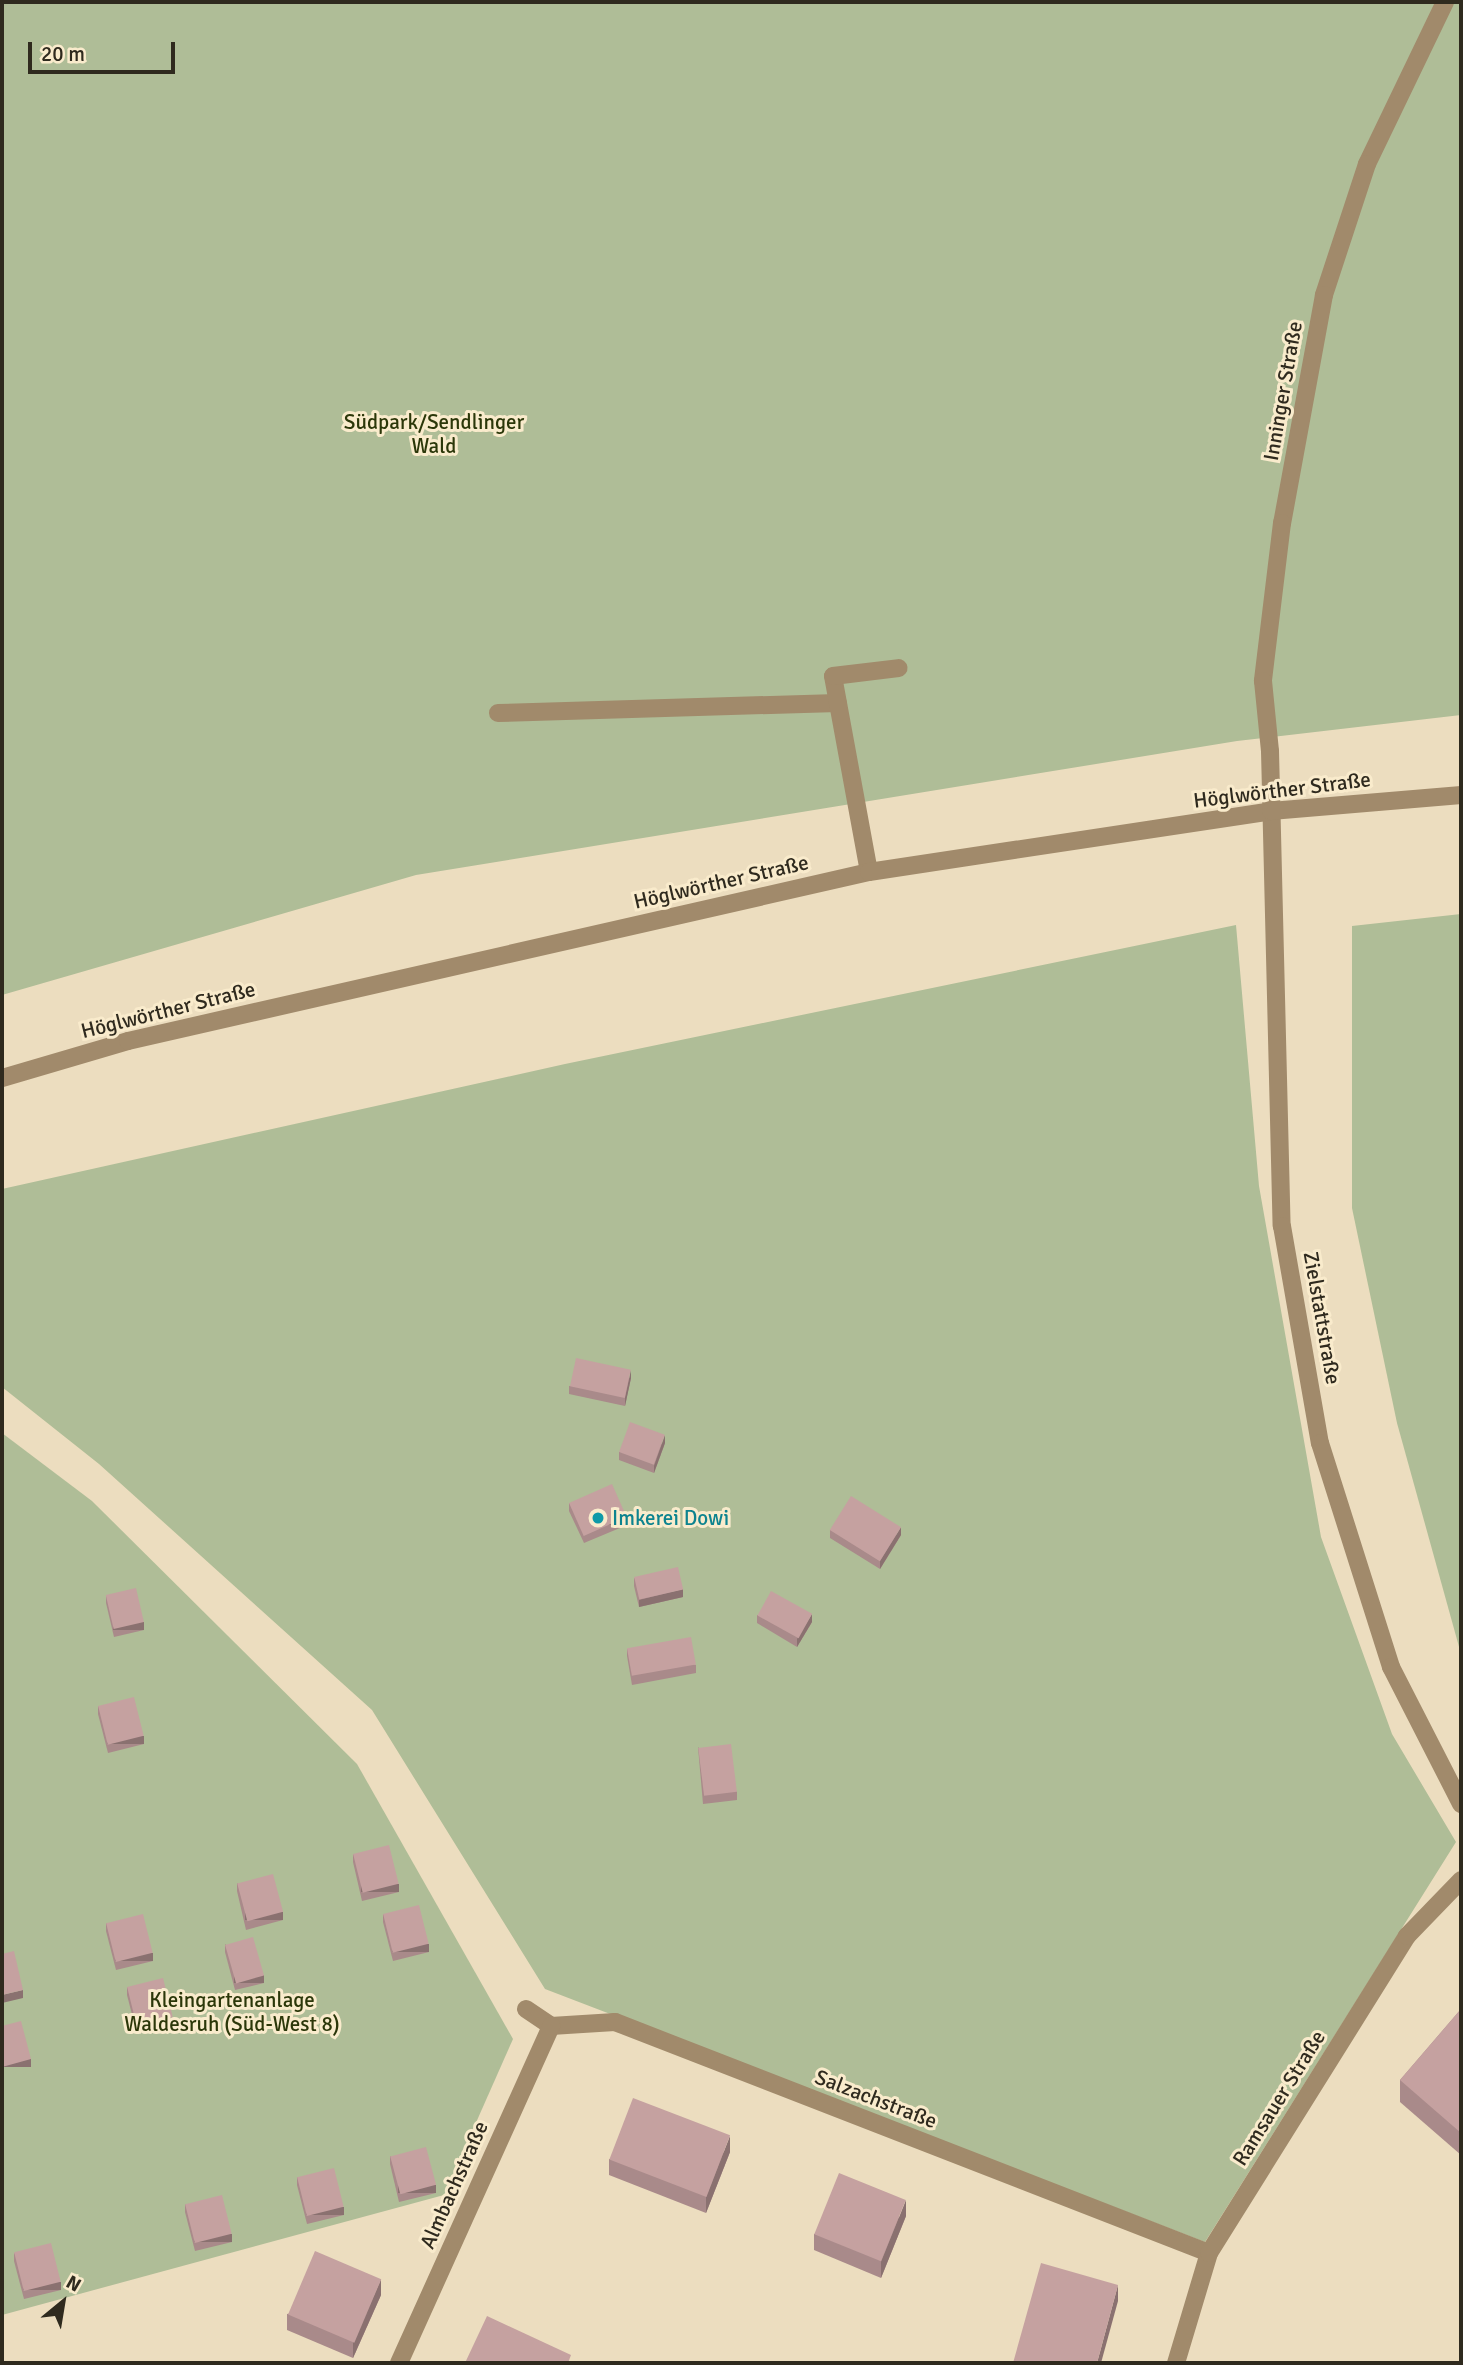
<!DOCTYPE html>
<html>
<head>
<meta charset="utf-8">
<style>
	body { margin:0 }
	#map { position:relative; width:1463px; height:2365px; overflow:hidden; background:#ecddbf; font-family:Signika,sans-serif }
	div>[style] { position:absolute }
	.green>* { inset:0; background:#afbd97 }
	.minor>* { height:18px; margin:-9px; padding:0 9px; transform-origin:9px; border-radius:9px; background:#a18a6b }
	.wall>* { inset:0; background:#a98a8a }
	.shaded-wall>* { inset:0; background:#8a7170; transform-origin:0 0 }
	.building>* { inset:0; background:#c5a1a0; transform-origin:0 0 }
	.dots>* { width:19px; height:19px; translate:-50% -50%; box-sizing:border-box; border:4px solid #f9ebcc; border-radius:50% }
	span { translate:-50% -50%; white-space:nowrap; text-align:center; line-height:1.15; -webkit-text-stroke:6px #f9ebcc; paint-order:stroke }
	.street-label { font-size:21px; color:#2f2a1e }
	.park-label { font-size:21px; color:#2b3709 }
	.culture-label { font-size:21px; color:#0d838f }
	.left { translate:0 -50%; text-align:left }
	.frame { position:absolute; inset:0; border:4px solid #2f2a1e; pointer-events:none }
	.north { position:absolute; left:28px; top:2267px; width:70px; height:70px; -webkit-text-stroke:5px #f9ebcc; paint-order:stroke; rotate:30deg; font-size:19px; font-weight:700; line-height:28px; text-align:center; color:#2f2a1e }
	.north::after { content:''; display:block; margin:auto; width:24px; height:32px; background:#2f2a1e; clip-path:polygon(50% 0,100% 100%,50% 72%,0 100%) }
	.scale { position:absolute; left:28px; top:42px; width:147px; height:32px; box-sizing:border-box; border:4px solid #2f2a1e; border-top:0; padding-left:9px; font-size:21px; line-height:24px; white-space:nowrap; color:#2f2a1e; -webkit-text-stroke:5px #f9ebcc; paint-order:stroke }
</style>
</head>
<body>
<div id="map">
	<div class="green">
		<div style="clip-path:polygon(2px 2px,1461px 2px,1461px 715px,1237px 741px,416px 875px,2px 995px)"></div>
		<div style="clip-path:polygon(1461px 914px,1461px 1654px,1397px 1423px,1352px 1208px,1352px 926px)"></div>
		<div style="clip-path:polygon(1236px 925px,1259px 1186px,1321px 1537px,1392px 1734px,1456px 1842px,1205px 2242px,545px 1989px,372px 1710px,99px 1464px,2px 1387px,2px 1189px,565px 1064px)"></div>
		<div style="clip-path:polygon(2px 1433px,92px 1501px,357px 1764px,513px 2039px,444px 2195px,2px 2315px)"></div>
	</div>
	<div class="minor">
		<div style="left:1445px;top:2px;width:180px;rotate:115.7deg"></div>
		<div style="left:1367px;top:164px;width:138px;rotate:108.2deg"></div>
		<div style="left:1324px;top:295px;width:232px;rotate:100.4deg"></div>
		<div style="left:1282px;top:523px;width:159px;rotate:96.9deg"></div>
		<div style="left:1263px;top:681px;width:70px;rotate:84.3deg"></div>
		<div style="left:1270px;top:751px;width:475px;rotate:88.6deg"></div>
		<div style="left:1282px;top:1226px;width:220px;rotate:80.1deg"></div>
		<div style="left:1320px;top:1443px;width:235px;rotate:72.4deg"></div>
		<div style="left:1391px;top:1667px;width:154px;rotate:62.9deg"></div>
		<div style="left:498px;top:713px;width:340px;rotate:-1.7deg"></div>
		<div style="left:869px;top:872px;width:199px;rotate:-100.4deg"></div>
		<div style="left:833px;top:676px;width:66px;rotate:-6.9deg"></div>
		<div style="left:2px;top:1078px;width:131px;rotate:-16.4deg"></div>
		<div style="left:128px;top:1041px;width:760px;rotate:-12.85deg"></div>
		<div style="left:869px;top:872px;width:407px;rotate:-8.6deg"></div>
		<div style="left:1271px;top:811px;width:191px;rotate:-4.8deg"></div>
		<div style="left:526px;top:2009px;width:30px;rotate:34deg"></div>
		<div style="left:551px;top:2026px;width:64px;rotate:-3.6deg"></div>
		<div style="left:615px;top:2022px;width:637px;rotate:21.25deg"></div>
		<div style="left:399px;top:2363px;width:370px;rotate:-65.7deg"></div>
		<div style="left:1176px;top:2363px;width:115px;rotate:-73.3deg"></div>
		<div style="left:1209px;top:2253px;width:374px;rotate:-58deg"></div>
		<div style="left:1407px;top:1936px;width:78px;rotate:-46deg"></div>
	</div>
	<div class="wall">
		<div style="clip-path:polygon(631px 1378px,625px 1406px,569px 1394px,569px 1386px)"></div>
		<div style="clip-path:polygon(665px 1443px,654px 1473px,619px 1460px,619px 1452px)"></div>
		<div style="clip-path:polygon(569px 1503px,627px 1525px,584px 1543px,569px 1511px)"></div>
		<div style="clip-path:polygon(830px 1530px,901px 1535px,880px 1569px,830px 1538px)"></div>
		<div style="clip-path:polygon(634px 1578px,683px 1597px,639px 1607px,634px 1586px)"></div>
		<div style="clip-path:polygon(106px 1595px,144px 1630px,114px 1637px,106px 1603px)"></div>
		<div style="clip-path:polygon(757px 1615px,812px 1622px,797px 1647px,757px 1623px)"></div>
		<div style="clip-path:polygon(627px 1649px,696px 1665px,696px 1673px,632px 1685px,627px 1656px)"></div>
		<div style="clip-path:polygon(98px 1706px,144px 1744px,108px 1753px,98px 1714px)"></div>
		<div style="clip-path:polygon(698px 1747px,737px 1792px,737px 1800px,703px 1804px)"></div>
		<div style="clip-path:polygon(353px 1854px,399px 1892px,362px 1901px,353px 1862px)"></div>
		<div style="clip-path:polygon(237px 1883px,283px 1920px,246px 1930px,237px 1891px)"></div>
		<div style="clip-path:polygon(383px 1914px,429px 1952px,393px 1961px,383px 1922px)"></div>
		<div style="clip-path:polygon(106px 1923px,153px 1961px,116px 1970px,106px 1931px)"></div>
		<div style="clip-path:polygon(225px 1944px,264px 1983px,235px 1990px,225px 1952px)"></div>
		<div style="clip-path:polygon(127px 1987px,173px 2024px,137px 2034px,127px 1995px)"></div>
		<div style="clip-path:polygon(1461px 2009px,1461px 2155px,1400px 2102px,1400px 2080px)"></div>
		<div style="clip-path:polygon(730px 2152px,706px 2213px,609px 2175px,609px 2159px)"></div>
		<div style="clip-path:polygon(390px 2156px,436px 2193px,399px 2202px,390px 2164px)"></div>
		<div style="clip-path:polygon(297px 2177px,344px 2215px,307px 2224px,297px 2185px)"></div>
		<div style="clip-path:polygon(185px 2204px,232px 2242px,195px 2251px,185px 2212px)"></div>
		<div style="clip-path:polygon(906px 2216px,881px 2278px,814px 2250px,814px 2234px)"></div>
		<div style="clip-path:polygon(14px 2253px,61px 2290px,24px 2299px,14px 2261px)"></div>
		<div style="clip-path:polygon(381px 2295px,353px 2358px,287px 2330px,287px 2314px)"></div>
	</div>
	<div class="shaded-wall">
		<div style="clip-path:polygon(631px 1370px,631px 1378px,625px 1406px,625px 1398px)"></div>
		<div style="clip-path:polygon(665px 1435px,665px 1443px,654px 1473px,654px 1466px)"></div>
		<div style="left:627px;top:1517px;width:8px;height:47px;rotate:90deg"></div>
		<div style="clip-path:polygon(901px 1527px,901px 1535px,880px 1569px,880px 1561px)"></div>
		<div style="clip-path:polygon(683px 1589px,683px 1597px,639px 1607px,639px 1600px)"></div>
		<div style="clip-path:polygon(812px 1614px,812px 1622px,797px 1647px,797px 1639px)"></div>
		<div style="left:144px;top:1622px;width:8px;height:31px;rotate:90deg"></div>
		<div style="left:144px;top:1736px;width:8px;height:37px;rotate:90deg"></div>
		<div style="left:399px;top:1884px;width:8px;height:38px;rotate:90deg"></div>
		<div style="left:283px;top:1912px;width:8px;height:38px;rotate:90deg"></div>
		<div style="left:429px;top:1944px;width:8px;height:37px;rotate:90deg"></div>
		<div style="left:153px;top:1953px;width:8px;height:38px;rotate:90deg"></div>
		<div style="left:264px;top:1975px;width:8px;height:30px;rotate:90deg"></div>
		<div style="clip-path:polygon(23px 1990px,23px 1998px,2px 2003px,2px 1995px)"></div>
		<div style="clip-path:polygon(173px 2017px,173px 2024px,137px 2034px,137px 2026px)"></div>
		<div style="left:31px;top:2059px;width:8px;height:30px;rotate:90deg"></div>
		<div style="clip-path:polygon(730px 2136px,730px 2152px,706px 2213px,706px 2197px)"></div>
		<div style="left:436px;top:2185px;width:8px;height:38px;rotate:90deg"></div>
		<div style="clip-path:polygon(906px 2200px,906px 2216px,881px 2278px,881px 2262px)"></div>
		<div style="left:344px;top:2207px;width:8px;height:38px;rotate:90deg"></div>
		<div style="left:232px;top:2234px;width:8px;height:38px;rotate:90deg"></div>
		<div style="clip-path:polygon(381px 2279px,381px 2295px,353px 2358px,353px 2343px)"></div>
		<div style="left:61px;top:2282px;width:8px;height:38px;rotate:90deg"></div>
		<div style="clip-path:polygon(1118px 2285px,1118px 2301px,1101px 2363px,1097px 2363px)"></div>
	</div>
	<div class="building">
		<div style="left:576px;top:1358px;width:56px;height:29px;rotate:12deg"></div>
		<div style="left:630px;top:1422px;width:37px;height:32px;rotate:20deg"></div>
		<div style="left:612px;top:1484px;width:36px;height:47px;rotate:66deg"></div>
		<div style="left:851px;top:1496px;width:59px;height:40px;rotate:32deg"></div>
		<div style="left:678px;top:1567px;width:23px;height:45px;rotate:77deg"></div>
		<div style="left:136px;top:1588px;width:35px;height:31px;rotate:77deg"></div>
		<div style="left:771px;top:1591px;width:47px;height:28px;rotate:29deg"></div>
		<div style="left:691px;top:1637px;width:28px;height:65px;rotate:80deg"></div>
		<div style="left:134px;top:1697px;width:40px;height:37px;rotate:76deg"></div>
		<div style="left:731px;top:1744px;width:48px;height:33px;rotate:83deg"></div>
		<div style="left:389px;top:1845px;width:40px;height:37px;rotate:76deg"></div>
		<div style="left:273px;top:1874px;width:39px;height:37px;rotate:75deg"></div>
		<div style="left:419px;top:1905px;width:40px;height:37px;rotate:76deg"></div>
		<div style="left:143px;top:1914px;width:40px;height:38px;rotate:76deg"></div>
		<div style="left:253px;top:1937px;width:40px;height:29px;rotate:74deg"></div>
		<div style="clip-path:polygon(14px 1951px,23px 1990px,2px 1995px,2px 1954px)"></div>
		<div style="left:163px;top:1978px;width:40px;height:37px;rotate:76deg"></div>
		<div style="clip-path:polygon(1461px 2009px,1461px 2133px,1400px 2080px)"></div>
		<div style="clip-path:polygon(21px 2021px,31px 2059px,2px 2067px,2px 2026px)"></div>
		<div style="left:633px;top:2098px;width:104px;height:66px;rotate:21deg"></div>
		<div style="left:426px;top:2147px;width:39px;height:37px;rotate:75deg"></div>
		<div style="left:334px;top:2168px;width:40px;height:38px;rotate:76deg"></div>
		<div style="left:839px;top:2173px;width:72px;height:66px;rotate:22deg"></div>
		<div style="left:222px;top:2195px;width:40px;height:38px;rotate:76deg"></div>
		<div style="left:51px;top:2243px;width:40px;height:38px;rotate:76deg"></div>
		<div style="left:315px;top:2251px;width:72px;height:69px;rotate:23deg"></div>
		<div style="clip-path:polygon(1041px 2263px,1118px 2285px,1097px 2363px,1013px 2363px)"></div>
		<div style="clip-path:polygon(487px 2316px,571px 2355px,568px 2363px,465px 2363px)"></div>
	</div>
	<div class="dots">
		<div style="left:598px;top:1518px;background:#0f9aa8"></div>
	</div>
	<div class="street-label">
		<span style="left:1283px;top:391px;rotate:-80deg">Inninger Straße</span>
		<span style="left:1282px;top:790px;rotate:-7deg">Höglwörther Straße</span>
		<span style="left:721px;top:882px;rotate:-13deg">Höglwörther Straße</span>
		<span style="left:168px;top:1010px;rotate:-14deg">Höglwörther Straße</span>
		<span style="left:1322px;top:1318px;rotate:80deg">Zielstattstraße</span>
		<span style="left:1279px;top:2098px;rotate:-58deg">Ramsauer Straße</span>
		<span style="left:876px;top:2099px;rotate:21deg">Salzachstraße</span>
		<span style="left:454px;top:2185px;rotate:-66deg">Almbachstraße</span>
	</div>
	<div class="park-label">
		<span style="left:434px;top:434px">Südpark/Sendlinger<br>Wald</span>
		<span style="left:232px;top:2012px">Kleingartenanlage<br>Waldesruh (Süd-West 8)</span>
	</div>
	<div class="culture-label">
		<span class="left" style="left:612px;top:1518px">Imkerei Dowi</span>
	</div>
	<div class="frame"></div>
	<div class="north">N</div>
	<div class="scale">20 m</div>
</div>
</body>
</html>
